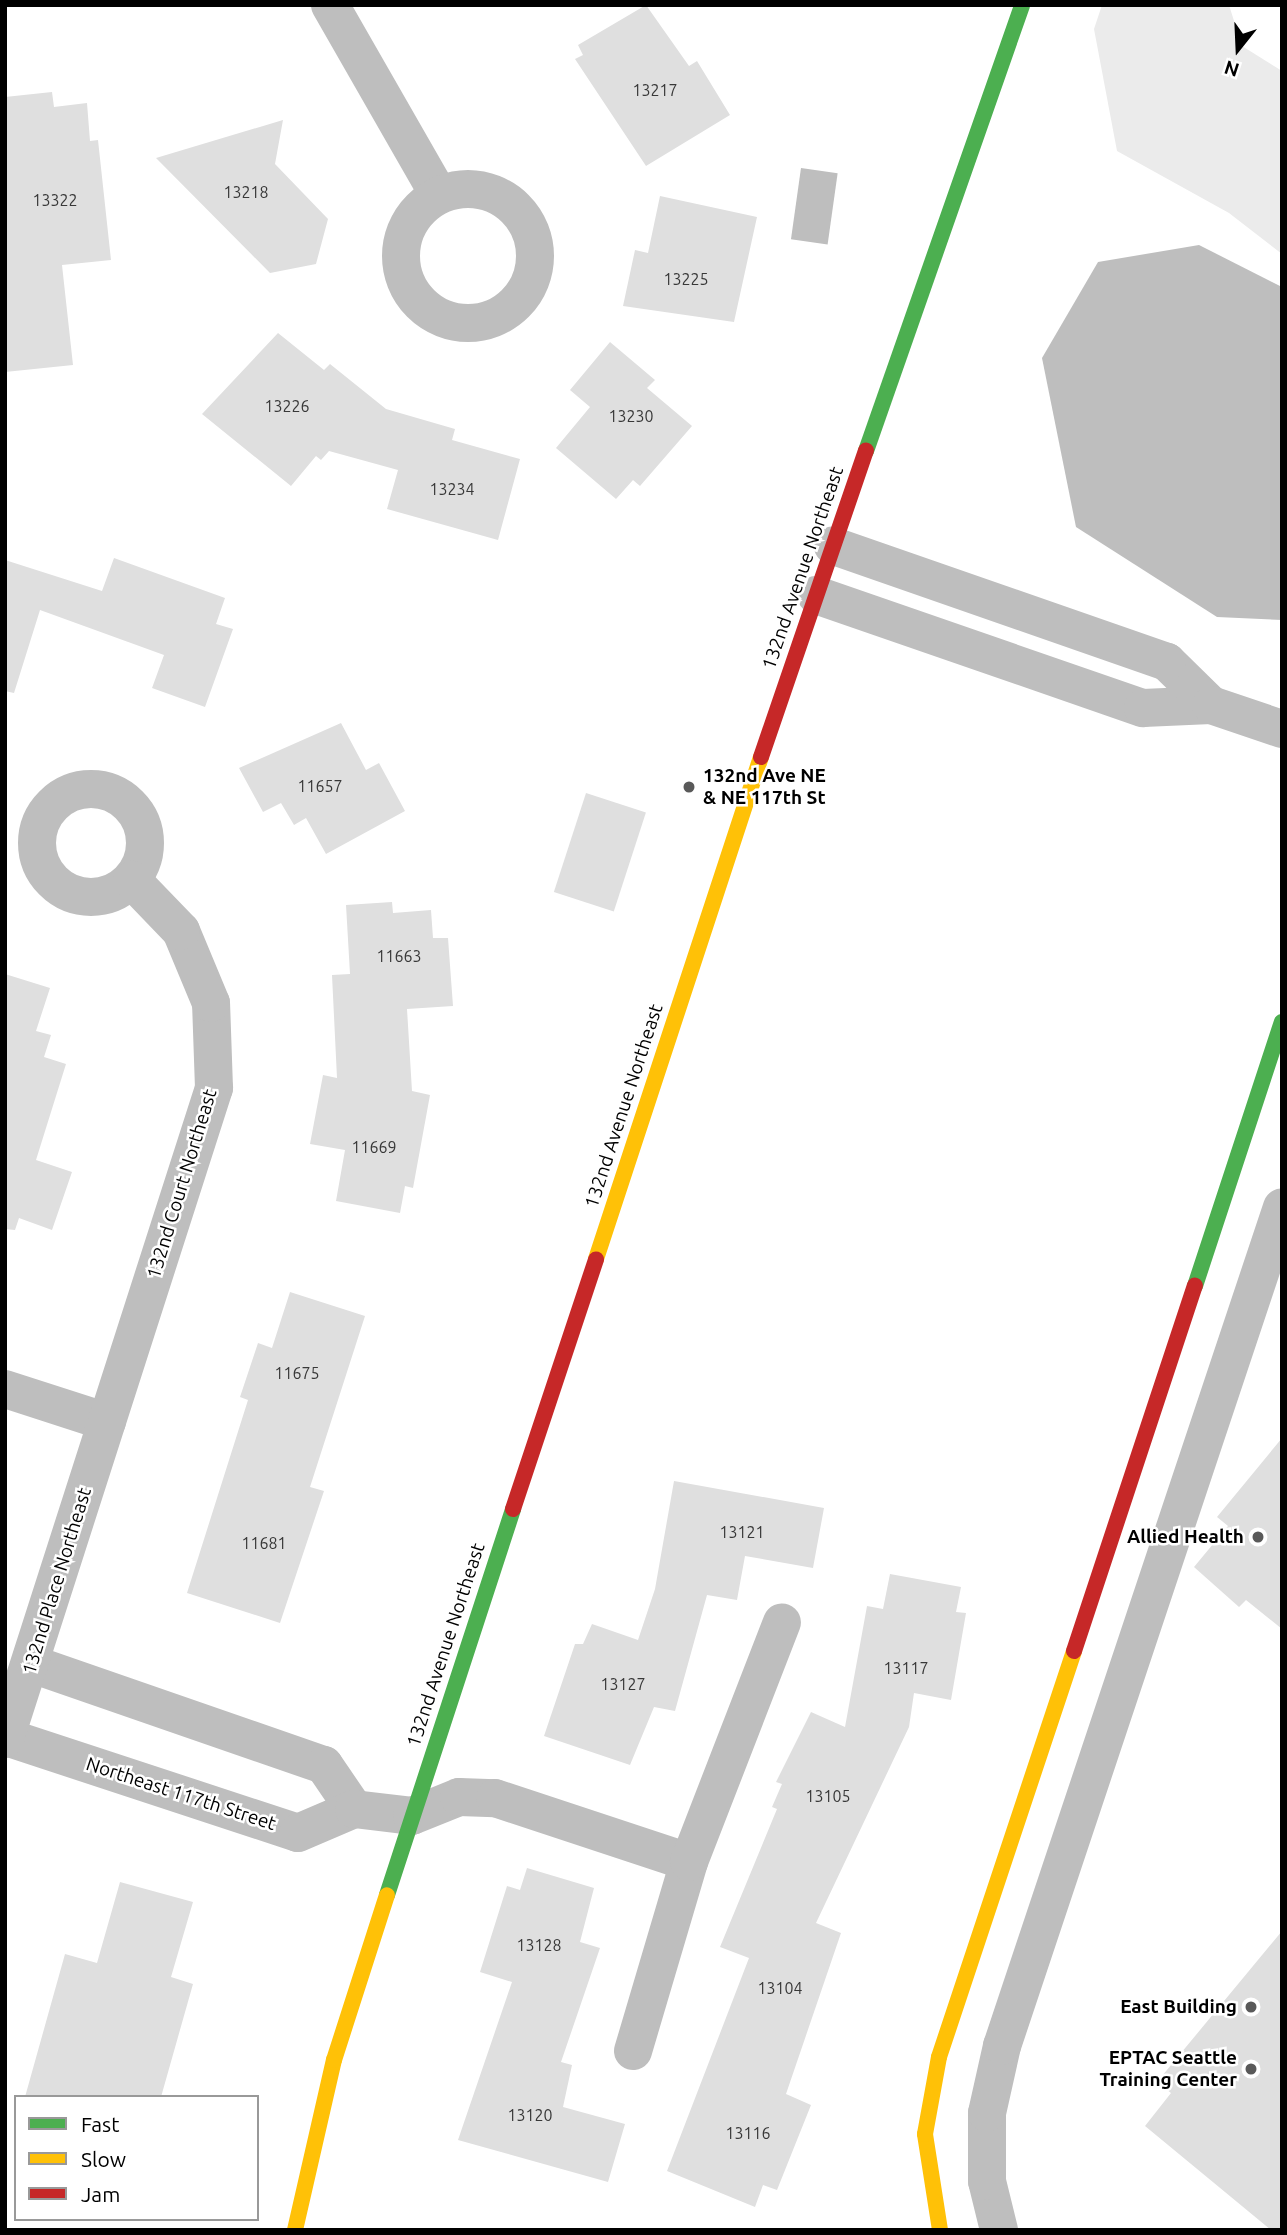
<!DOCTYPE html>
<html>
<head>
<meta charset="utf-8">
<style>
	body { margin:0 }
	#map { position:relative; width:1287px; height:2235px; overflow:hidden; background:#fff; font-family:Ubuntu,sans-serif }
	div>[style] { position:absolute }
	.green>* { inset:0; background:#ebebeb }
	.water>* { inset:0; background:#bebebe; transform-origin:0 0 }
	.building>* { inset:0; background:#dfdfdf; transform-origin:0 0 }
	.street>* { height:38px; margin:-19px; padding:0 19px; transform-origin:19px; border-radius:19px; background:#bebebe }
	.street>.ring { margin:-19px; padding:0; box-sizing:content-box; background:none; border:38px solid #bebebe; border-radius:50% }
	.fast>* { height:16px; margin:-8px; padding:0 8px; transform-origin:8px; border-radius:8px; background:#4caf50 }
	.slow>* { height:16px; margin:-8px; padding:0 8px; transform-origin:8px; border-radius:8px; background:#ffc107 }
	.jam>* { height:16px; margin:-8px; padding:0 8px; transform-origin:8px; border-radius:8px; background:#c62828 }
	.dots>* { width:19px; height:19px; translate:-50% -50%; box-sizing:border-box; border:4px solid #fff; border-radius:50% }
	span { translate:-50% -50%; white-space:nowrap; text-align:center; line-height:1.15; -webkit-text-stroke:5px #fff; paint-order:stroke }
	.number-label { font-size:16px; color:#383838 }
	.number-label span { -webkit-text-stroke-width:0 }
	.street-label { font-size:19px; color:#000 }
	.poi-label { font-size:19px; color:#000; font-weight:700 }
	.left { translate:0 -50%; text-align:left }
	.right { translate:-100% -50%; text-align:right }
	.frame { position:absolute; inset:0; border:7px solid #000; pointer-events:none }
	.legend { position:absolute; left:14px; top:2095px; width:245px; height:126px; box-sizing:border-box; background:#fff; border:2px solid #999; margin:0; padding:9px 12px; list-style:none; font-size:21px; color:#000 }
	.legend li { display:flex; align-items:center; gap:14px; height:35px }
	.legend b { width:35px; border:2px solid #999 }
	.north { position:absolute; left:1203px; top:14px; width:70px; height:70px; -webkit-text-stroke:5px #fff; paint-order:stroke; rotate:198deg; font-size:19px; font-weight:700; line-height:28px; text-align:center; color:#000 }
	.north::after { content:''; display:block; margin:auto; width:24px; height:32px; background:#000; clip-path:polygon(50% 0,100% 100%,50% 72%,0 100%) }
</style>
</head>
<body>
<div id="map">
	<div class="green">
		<div style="clip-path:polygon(1102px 5px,1229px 5px,1242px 46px,1282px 71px,1282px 254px,1229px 213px,1117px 151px,1094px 29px)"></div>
	</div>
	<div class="water">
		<div style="left:801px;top:168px;width:37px;height:72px;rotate:8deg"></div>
		<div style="clip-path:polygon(1199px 245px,1282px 287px,1282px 620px,1217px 617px,1076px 527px,1042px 358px,1098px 262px)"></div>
	</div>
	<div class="building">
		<div style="clip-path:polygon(646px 5px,689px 66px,697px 61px,730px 115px,646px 166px,575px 59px,583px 55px,578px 45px)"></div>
		<div style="clip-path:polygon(52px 92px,54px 107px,87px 103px,90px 141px,98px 140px,111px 260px,62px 265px,73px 365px,5px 372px,5px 97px)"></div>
		<div style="clip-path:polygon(283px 120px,275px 164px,328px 219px,316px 264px,270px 273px,156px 158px)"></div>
		<div style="clip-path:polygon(660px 196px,757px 217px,734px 322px,623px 306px,635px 250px,648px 253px)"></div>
		<div style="clip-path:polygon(278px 333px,324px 370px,330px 364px,386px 409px,455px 429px,452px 440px,520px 459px,498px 540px,387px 509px,398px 470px,329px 451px,321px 460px,316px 456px,291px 486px,202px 414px)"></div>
		<div style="clip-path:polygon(610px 342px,655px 380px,647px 388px,692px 426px,640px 486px,633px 480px,616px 499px,556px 448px,590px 407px,570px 390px)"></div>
		<div style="clip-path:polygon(114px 558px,225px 598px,216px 624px,233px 629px,205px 707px,152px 688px,164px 655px,40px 610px,14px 693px,5px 691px,5px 560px,102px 591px)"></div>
		<div style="clip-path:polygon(341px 723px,366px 770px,379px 763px,405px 811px,326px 854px,306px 818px,294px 825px,281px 803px,263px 812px,239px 768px)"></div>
		<div style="left:586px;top:793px;width:63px;height:104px;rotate:18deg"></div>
		<div style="clip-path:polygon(392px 902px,393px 913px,431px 910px,433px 938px,448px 938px,453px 1006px,407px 1009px,412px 1091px,430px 1095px,413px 1188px,405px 1186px,400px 1213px,336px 1201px,345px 1150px,310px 1144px,323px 1075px,337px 1078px,332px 975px,350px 974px,346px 905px)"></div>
		<div style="clip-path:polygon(5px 974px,50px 988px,36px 1031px,51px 1035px,44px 1057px,66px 1064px,36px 1160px,72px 1172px,52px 1230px,19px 1218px,15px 1230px,5px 1229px)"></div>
		<div style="clip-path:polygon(290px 1292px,365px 1316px,310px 1487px,324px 1491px,280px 1623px,187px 1593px,248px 1400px,240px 1397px,258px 1343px,272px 1348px)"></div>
		<div style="clip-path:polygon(1282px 1438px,1282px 1629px,1246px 1600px,1239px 1607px,1194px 1567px,1228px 1526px,1217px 1517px)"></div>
		<div style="clip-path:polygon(674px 1481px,824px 1508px,813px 1568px,745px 1556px,737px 1600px,707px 1595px,675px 1711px,654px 1707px,630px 1765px,544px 1736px,575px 1644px,583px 1644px,592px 1624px,638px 1640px,655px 1589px)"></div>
		<div style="clip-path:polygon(890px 1574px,961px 1587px,956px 1612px,966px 1613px,951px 1700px,914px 1693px,909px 1727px,816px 1923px,841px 1933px,786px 2094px,811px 2105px,777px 2190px,763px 2185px,755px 2207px,667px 2171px,749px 1958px,720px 1947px,777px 1809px,772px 1807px,782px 1784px,776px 1782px,811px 1712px,845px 1727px,867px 1606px,883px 1609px)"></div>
		<div style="clip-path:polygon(527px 1868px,594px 1888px,580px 1942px,600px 1948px,561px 2062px,572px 2065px,563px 2107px,625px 2124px,608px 2182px,458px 2140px,512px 1982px,480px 1972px,507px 1886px,520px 1890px)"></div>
		<div style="clip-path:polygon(120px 1882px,193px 1902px,171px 1977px,193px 1984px,161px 2097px,25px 2097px,65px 1954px,97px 1963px)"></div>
		<div style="clip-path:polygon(1282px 1931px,1282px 2230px,1271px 2230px,1145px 2126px,1171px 2093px,1157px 2082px)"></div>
	</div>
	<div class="street">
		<div style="left:330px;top:5px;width:219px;rotate:60.2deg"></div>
		<div class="ring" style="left:401px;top:189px;width:96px;height:96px"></div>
		<div style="left:816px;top:595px;width:346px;rotate:19.1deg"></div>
		<div style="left:1143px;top:708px;width:68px;rotate:-2.5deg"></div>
		<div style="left:1211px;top:705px;width:62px;rotate:-135.7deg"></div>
		<div style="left:1167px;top:662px;width:354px;rotate:-160.8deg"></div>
		<div style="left:1211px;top:705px;width:75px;rotate:18.7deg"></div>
		<div class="ring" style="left:37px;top:789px;width:70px;height:70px"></div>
		<div style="left:5px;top:1389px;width:107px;rotate:17.9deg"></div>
		<div style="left:32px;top:1664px;width:309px;rotate:19.1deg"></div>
		<div style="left:324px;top:1765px;width:53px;rotate:55.7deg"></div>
		<div style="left:6px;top:1737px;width:307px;rotate:18.2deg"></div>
		<div style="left:298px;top:1833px;width:61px;rotate:-23.2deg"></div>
		<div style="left:354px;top:1809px;width:58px;rotate:6.9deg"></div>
		<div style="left:412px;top:1816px;width:51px;rotate:-22deg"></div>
		<div style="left:459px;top:1797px;width:36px;rotate:2deg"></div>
		<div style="left:495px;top:1798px;width:204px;rotate:18.3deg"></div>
		<div style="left:5px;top:1739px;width:684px;rotate:-72.2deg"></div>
		<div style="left:214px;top:1088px;width:85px;rotate:-92deg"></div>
		<div style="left:211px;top:1003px;width:78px;rotate:-112.6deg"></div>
		<div style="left:181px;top:931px;width:71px;rotate:-133.9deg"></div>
		<div style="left:633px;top:2051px;width:197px;rotate:-73.5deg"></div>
		<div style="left:689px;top:1862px;width:257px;rotate:-68.8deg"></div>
		<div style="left:999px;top:2230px;width:50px;rotate:-103.8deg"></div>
		<div style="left:987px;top:2181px;width:68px;rotate:-90deg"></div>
		<div style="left:987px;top:2113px;width:69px;rotate:-77.4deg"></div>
		<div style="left:1002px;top:2046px;width:884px;rotate:-71.54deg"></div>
	</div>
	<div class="fast">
		<div style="left:866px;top:451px;width:472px;rotate:-70.7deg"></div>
		<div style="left:1195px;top:1286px;width:278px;rotate:-71.8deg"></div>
		<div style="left:387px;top:1895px;width:406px;rotate:-71.9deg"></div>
	</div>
	<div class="slow">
		<div style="left:596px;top:1259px;width:528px;rotate:-71.81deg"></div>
		<div style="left:295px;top:2230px;width:174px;rotate:-77.1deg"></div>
		<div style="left:334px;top:2060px;width:173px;rotate:-72.2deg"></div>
		<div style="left:940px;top:2230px;width:97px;rotate:-98.9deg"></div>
		<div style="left:925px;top:2134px;width:78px;rotate:-79.7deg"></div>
		<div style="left:939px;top:2057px;width:428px;rotate:-71.6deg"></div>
	</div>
	<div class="jam">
		<div style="left:761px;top:757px;width:324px;rotate:-71.1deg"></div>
		<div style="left:513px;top:1509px;width:263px;rotate:-71.6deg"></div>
		<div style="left:1074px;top:1651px;width:385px;rotate:-71.7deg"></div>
	</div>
	<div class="dots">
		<div style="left:689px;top:787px;background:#595959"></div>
		<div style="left:1258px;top:1537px;background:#595959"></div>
		<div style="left:1251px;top:2007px;background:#595959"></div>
		<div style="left:1251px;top:2069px;background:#595959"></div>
	</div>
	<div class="number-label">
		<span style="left:655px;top:90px">13217</span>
		<span style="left:246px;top:192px">13218</span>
		<span style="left:55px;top:200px">13322</span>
		<span style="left:686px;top:279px">13225</span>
		<span style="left:287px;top:406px">13226</span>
		<span style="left:631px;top:416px">13230</span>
		<span style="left:452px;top:489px">13234</span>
		<span style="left:320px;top:786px">11657</span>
		<span style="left:399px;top:956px">11663</span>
		<span style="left:374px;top:1147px">11669</span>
		<span style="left:297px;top:1373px">11675</span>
		<span style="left:742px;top:1532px">13121</span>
		<span style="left:264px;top:1543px">11681</span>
		<span style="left:906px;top:1668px">13117</span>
		<span style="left:623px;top:1684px">13127</span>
		<span style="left:828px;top:1796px">13105</span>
		<span style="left:539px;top:1945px">13128</span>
		<span style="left:780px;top:1988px">13104</span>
		<span style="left:530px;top:2115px">13120</span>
		<span style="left:748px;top:2133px">13116</span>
	</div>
	<div class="street-label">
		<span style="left:803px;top:568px;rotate:-71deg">132nd Avenue Northeast</span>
		<span style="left:624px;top:1106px;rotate:-72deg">132nd Avenue Northeast</span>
		<span style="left:182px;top:1184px;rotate:-73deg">132nd Court Northeast</span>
		<span style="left:57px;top:1581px;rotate:-73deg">132nd Place Northeast</span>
		<span style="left:446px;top:1645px;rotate:-72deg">132nd Avenue Northeast</span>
		<span style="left:181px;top:1794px;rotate:18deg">Northeast 117th Street</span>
	</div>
	<div class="poi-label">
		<span class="left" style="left:703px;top:787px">132nd Ave NE<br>&amp; NE 117th St</span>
		<span class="right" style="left:1244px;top:1537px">Allied Health</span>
		<span class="right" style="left:1237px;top:2007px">East Building</span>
		<span class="right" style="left:1237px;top:2069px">EPTAC Seattle<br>Training Center</span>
	</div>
	<div class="frame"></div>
	<ul class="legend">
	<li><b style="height:9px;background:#4caf50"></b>Fast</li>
	<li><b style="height:9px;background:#ffc107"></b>Slow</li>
	<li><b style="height:9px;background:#c62828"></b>Jam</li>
	</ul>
	<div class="north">N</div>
</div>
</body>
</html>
